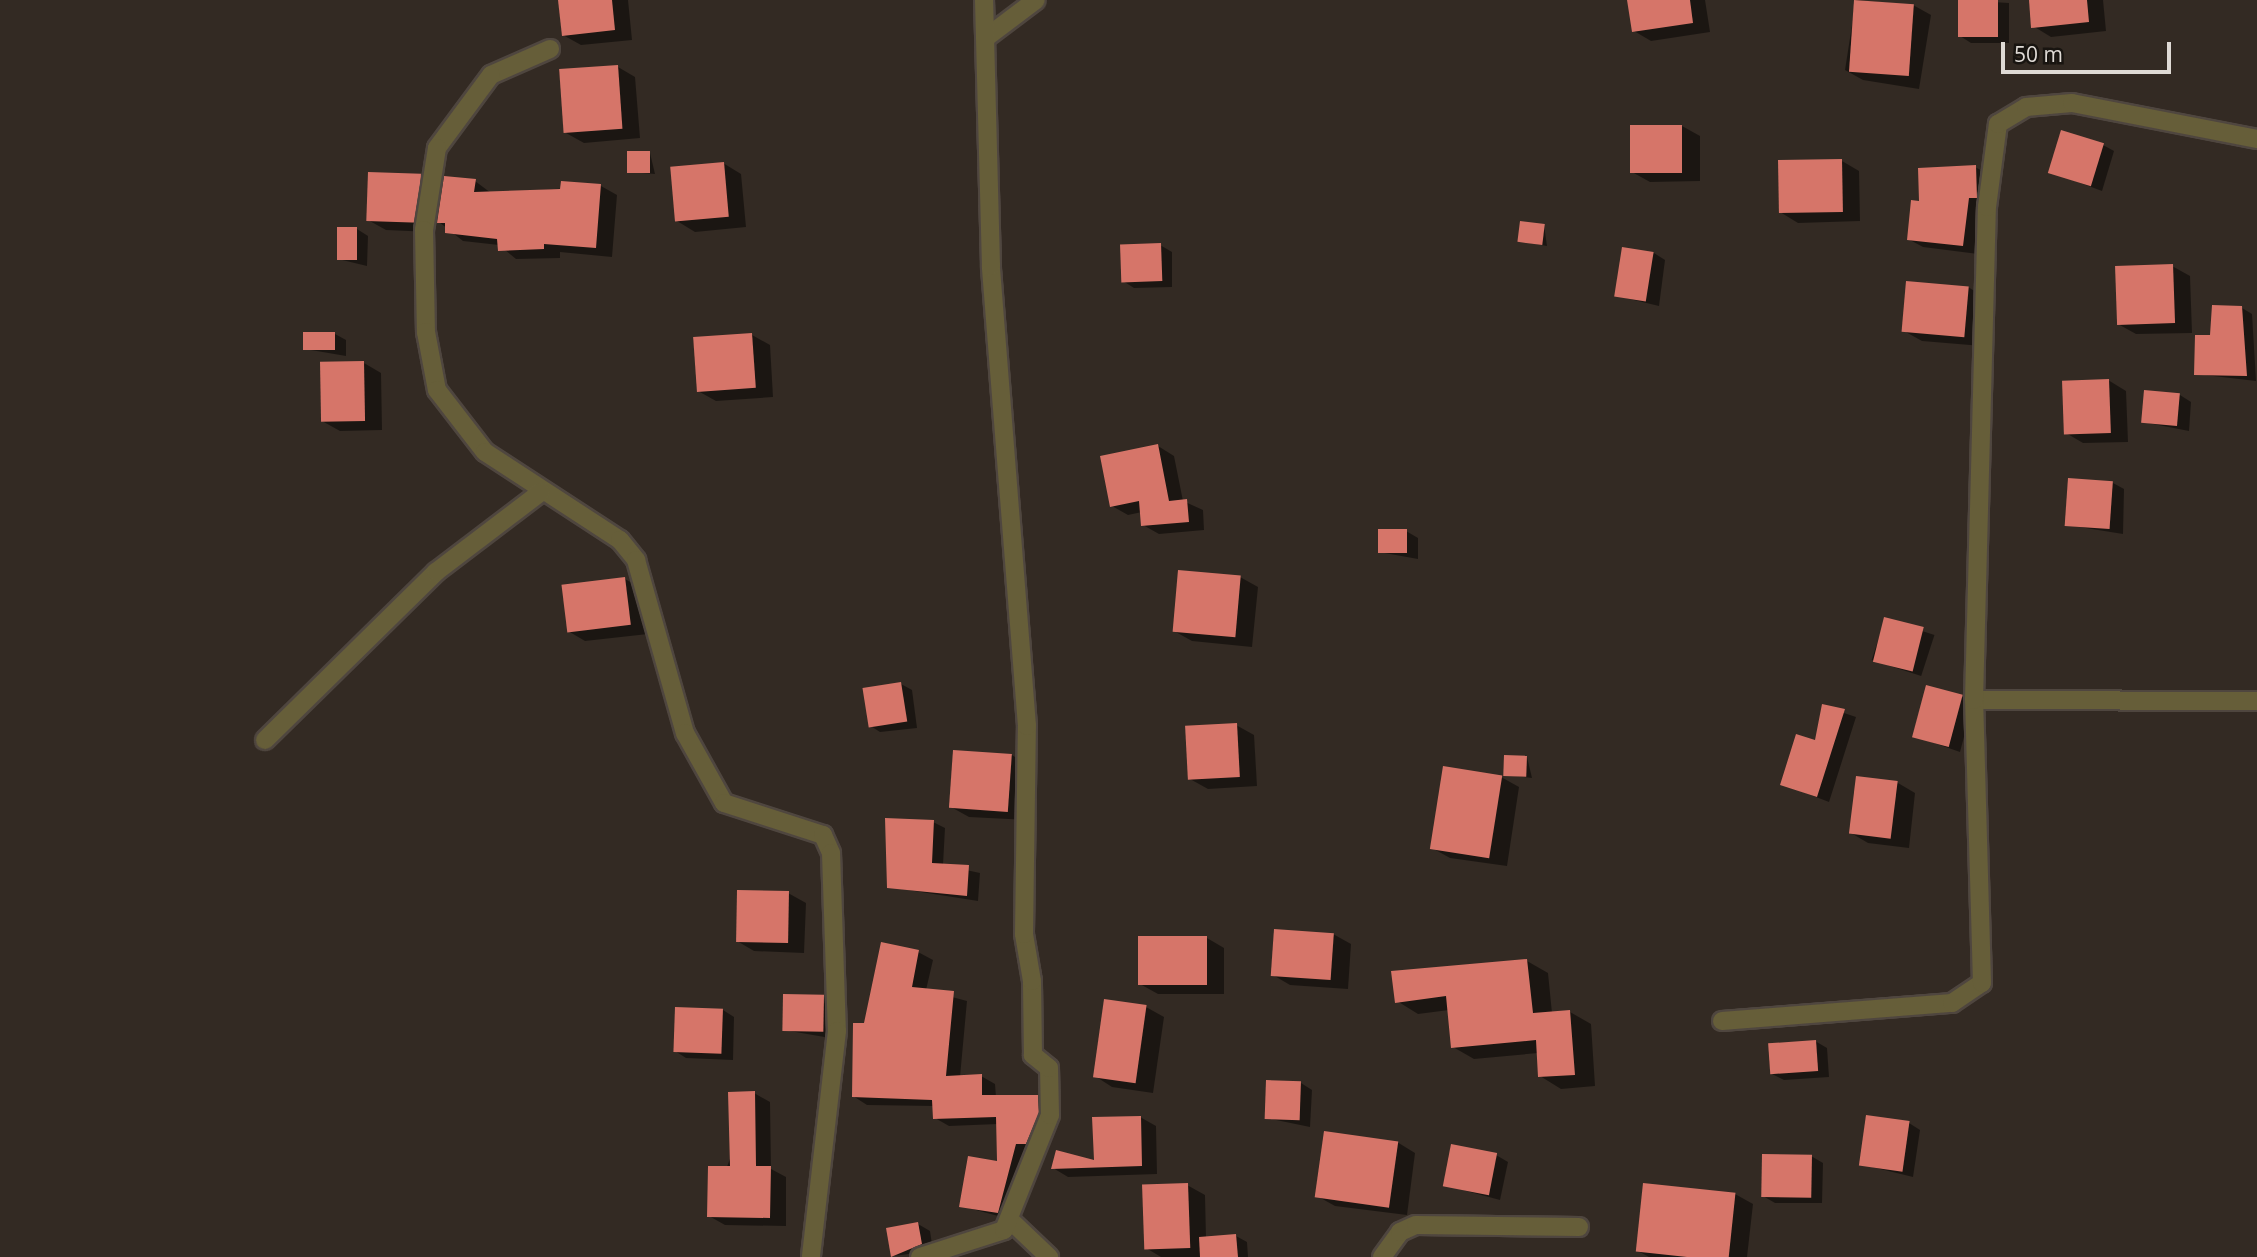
<!DOCTYPE html>
<html>
<head>
<meta charset="utf-8">
<style>
	body { margin:0 }
	#map { position:relative; width:2257px; height:1257px; overflow:hidden; background:#332a23; font-family:"Open Sans",sans-serif }
	div>[style] { position:absolute }
	.shadow>* { inset:0; background:#0007; transform-origin:0 0 }
	.building>* { inset:0; background:#d67569; transform-origin:0 0 }
	.roads { filter:drop-shadow(2px 0 #4f463f) drop-shadow(-2px 0 #4f463f) drop-shadow(0 2px #4f463f) drop-shadow(0 -2px #4f463f) }
	.minor>* { height:18px; margin:-9px; padding:0 9px; transform-origin:9px; border-radius:9px; background:#665e39 }
	span { translate:-50% -50%; white-space:nowrap; text-align:center; line-height:1.15; -webkit-text-stroke:7px #181410; paint-order:stroke }
	.scale { position:absolute; left:2001px; top:42px; width:170px; height:32px; box-sizing:border-box; border:4px solid #dfdad5; border-top:0; padding-left:9px; font-size:21px; line-height:24px; white-space:nowrap; color:#dfdad5; -webkit-text-stroke:5px #181410; paint-order:stroke }
</style>
</head>
<body>
<div id="map">
	<div class="shadow">
		<div style="clip-path:polygon(559px 0,628px 0,632px 40px,581px 45px,563px 35px)"></div>
		<div style="clip-path:polygon(1629px 0,1705px 0,1710px 32px,1651px 41px,1634px 31px)"></div>
		<div style="clip-path:polygon(1856px 0,1913px 5px,1931px 15px,1919px 89px,1863px 80px,1845px 70px)"></div>
		<div style="clip-path:polygon(1960px 0,2009px 3px,2009px 43px,1971px 43px,1960px 36px)"></div>
		<div style="clip-path:polygon(2030px 0,2103px 0,2106px 31px,2051px 37px,2033px 26px)"></div>
		<div style="clip-path:polygon(618px 67px,635px 77px,640px 138px,584px 143px,566px 133px)"></div>
		<div style="clip-path:polygon(1682px 126px,1700px 136px,1700px 181px,1650px 182px,1632px 172px)"></div>
		<div style="clip-path:polygon(2103px 145px,2114px 151px,2102px 191px,2051px 172px)"></div>
		<div style="clip-path:polygon(650px 153px,655px 174px,630px 172px)"></div>
		<div style="clip-path:polygon(1842px 161px,1859px 171px,1860px 221px,1798px 223px,1780px 212px)"></div>
		<div style="clip-path:polygon(723px 163px,741px 174px,746px 227px,695px 232px,677px 221px)"></div>
		<div style="clip-path:polygon(1975px 167px,1990px 175px,1978px 254px,1923px 247px,1908px 239px,1921px 203px)"></div>
		<div style="clip-path:polygon(418px 175px,435px 186px,431px 232px,386px 230px,368px 220px)"></div>
		<div style="clip-path:polygon(475px 181px,491px 193px,601px 186px,617px 195px,612px 257px,560px 252px,560px 258px,516px 259px,499px 245px,463px 241px,439px 222px)"></div>
		<div style="clip-path:polygon(1544px 225px,1547px 246px,1519px 241px)"></div>
		<div style="clip-path:polygon(357px 229px,368px 236px,367px 266px,338px 259px)"></div>
		<div style="clip-path:polygon(1160px 245px,1172px 252px,1172px 287px,1134px 288px,1123px 281px)"></div>
		<div style="clip-path:polygon(1654px 253px,1665px 260px,1659px 306px,1617px 296px)"></div>
		<div style="clip-path:polygon(2172px 266px,2190px 276px,2192px 333px,2136px 334px,2118px 324px)"></div>
		<div style="clip-path:polygon(1968px 287px,1986px 298px,1982px 346px,1922px 341px,1904px 331px)"></div>
		<div style="clip-path:polygon(2242px 308px,2252px 314px,2256px 381px,2196px 374px,2212px 337px)"></div>
		<div style="clip-path:polygon(335px 334px,346px 340px,346px 356px,305px 349px)"></div>
		<div style="clip-path:polygon(752px 335px,770px 345px,773px 397px,716px 401px,698px 391px)"></div>
		<div style="clip-path:polygon(364px 363px,381px 373px,382px 430px,340px 431px,322px 421px)"></div>
		<div style="clip-path:polygon(2108px 380px,2126px 391px,2128px 442px,2083px 443px,2066px 433px)"></div>
		<div style="clip-path:polygon(2180px 395px,2191px 402px,2189px 431px,2143px 422px)"></div>
		<div style="clip-path:polygon(1158px 446px,1174px 456px,1183px 501px,1203px 510px,1204px 530px,1159px 534px,1143px 525px,1142px 512px,1128px 515px,1112px 506px)"></div>
		<div style="clip-path:polygon(2113px 483px,2124px 489px,2123px 534px,2067px 525px)"></div>
		<div style="clip-path:polygon(1406px 531px,1418px 538px,1418px 559px,1379px 552px)"></div>
		<div style="clip-path:polygon(1240px 577px,1258px 587px,1252px 647px,1192px 641px,1174px 631px)"></div>
		<div style="clip-path:polygon(625px 579px,643px 589px,648px 634px,585px 641px,568px 631px)"></div>
		<div style="left:1885px;top:619px;width:52px;height:43px;rotate:18deg"></div>
		<div style="clip-path:polygon(901px 684px,912px 690px,917px 728px,880px 732px,869px 725px)"></div>
		<div style="clip-path:polygon(1962px 697px,1973px 703px,1960px 752px,1914px 736px)"></div>
		<div style="clip-path:polygon(1823px 706px,1856px 717px,1829px 802px,1782px 784px,1816px 742px)"></div>
		<div style="clip-path:polygon(1236px 725px,1254px 735px,1257px 786px,1208px 789px,1190px 779px)"></div>
		<div style="clip-path:polygon(1012px 755px,1029px 766px,1027px 820px,969px 817px,951px 807px)"></div>
		<div style="clip-path:polygon(1527px 757px,1532px 778px,1505px 775px)"></div>
		<div style="clip-path:polygon(1501px 777px,1519px 787px,1507px 866px,1450px 858px,1432px 848px)"></div>
		<div style="clip-path:polygon(1898px 783px,1915px 793px,1909px 848px,1868px 843px,1851px 833px)"></div>
		<div style="clip-path:polygon(933px 822px,945px 828px,943px 865px,980px 873px,978px 901px,889px 887px)"></div>
		<div style="clip-path:polygon(788px 893px,806px 903px,804px 953px,754px 951px,737px 941px)"></div>
		<div style="clip-path:polygon(1333px 934px,1351px 944px,1348px 989px,1290px 985px,1273px 975px)"></div>
		<div style="clip-path:polygon(1207px 938px,1224px 948px,1224px 994px,1158px 994px,1140px 984px)"></div>
		<div style="clip-path:polygon(918px 952px,933px 960px,926px 990px,967px 1001px,960px 1077px,981px 1076px,995px 1084px,996px 1097px,1038px 1097px,1052px 1105px,1013px 1220px,961px 1206px,998px 1163px,998px 1124px,949px 1126px,935px 1118px,934px 1106px,867px 1105px,853px 1096px,866px 1025px)"></div>
		<div style="clip-path:polygon(1527px 961px,1548px 973px,1552px 1013px,1570px 1012px,1591px 1024px,1595px 1086px,1561px 1089px,1540px 1076px,1538px 1053px,1474px 1059px,1453px 1047px,1449px 1010px,1418px 1014px,1397px 1001px)"></div>
		<div style="clip-path:polygon(824px 997px,835px 1004px,836px 1039px,784px 1030px)"></div>
		<div style="clip-path:polygon(1146px 1007px,1164px 1017px,1153px 1093px,1112px 1087px,1095px 1076px)"></div>
		<div style="clip-path:polygon(723px 1010px,734px 1017px,733px 1060px,686px 1058px,675px 1051px)"></div>
		<div style="clip-path:polygon(1815px 1041px,1827px 1048px,1829px 1077px,1784px 1080px,1772px 1074px)"></div>
		<div style="clip-path:polygon(1301px 1083px,1312px 1090px,1310px 1127px,1266px 1118px)"></div>
		<div style="clip-path:polygon(754px 1093px,770px 1102px,771px 1169px,786px 1177px,786px 1226px,725px 1225px,709px 1216px)"></div>
		<div style="clip-path:polygon(1140px 1117px,1156px 1126px,1157px 1174px,1068px 1177px,1053px 1168px,1095px 1162px)"></div>
		<div style="clip-path:polygon(1909px 1123px,1920px 1130px,1913px 1177px,1860px 1164px)"></div>
		<div style="clip-path:polygon(1397px 1142px,1415px 1153px,1407px 1215px,1335px 1206px,1317px 1196px)"></div>
		<div style="clip-path:polygon(1496px 1155px,1508px 1162px,1500px 1200px,1444px 1185px)"></div>
		<div style="clip-path:polygon(1811px 1156px,1823px 1163px,1822px 1203px,1775px 1203px,1763px 1196px)"></div>
		<div style="clip-path:polygon(1187px 1185px,1205px 1195px,1206px 1238px,1236px 1236px,1247px 1242px,1248px 1257px,1161px 1257px,1146px 1248px)"></div>
		<div style="clip-path:polygon(1735px 1194px,1753px 1204px,1747px 1257px,1649px 1257px,1638px 1251px)"></div>
		<div style="clip-path:polygon(918px 1224px,930px 1231px,933px 1251px,893px 1256px)"></div>
	</div>
	<div class="building">
		<div style="clip-path:polygon(558px 0,612px 0,615px 30px,562px 36px)"></div>
		<div style="clip-path:polygon(1627px 0,1690px 0,1693px 23px,1632px 32px)"></div>
		<div style="left:1854px;top:0;width:60px;height:72px;rotate:4deg"></div>
		<div style="left:1958px;top:0;width:40px;height:37px"></div>
		<div style="clip-path:polygon(2029px 0,2087px 0,2089px 22px,2031px 28px)"></div>
		<div style="left:618px;top:65px;width:64px;height:59px;rotate:86deg"></div>
		<div style="left:1630px;top:125px;width:52px;height:48px"></div>
		<div style="left:2061px;top:130px;width:45px;height:45px;rotate:17deg"></div>
		<div style="left:627px;top:151px;width:23px;height:22px"></div>
		<div style="left:1842px;top:159px;width:53px;height:64px;rotate:89deg"></div>
		<div style="left:724px;top:162px;width:55px;height:54px;rotate:85deg"></div>
		<div style="clip-path:polygon(1976px 165px,1977px 198px,1969px 198px,1963px 246px,1907px 240px,1911px 200px,1919px 201px,1918px 168px)"></div>
		<div style="left:368px;top:172px;width:53px;height:49px;rotate:2deg"></div>
		<div style="clip-path:polygon(444px 176px,476px 179px,474px 192px,560px 189px,561px 181px,601px 184px,596px 248px,544px 244px,544px 249px,498px 251px,497px 239px,445px 233px,445px 223px,437px 223px)"></div>
		<div style="left:1520px;top:221px;width:25px;height:21px;rotate:7deg"></div>
		<div style="left:337px;top:227px;width:20px;height:33px"></div>
		<div style="left:1161px;top:243px;width:38px;height:41px;rotate:88deg"></div>
		<div style="left:1622px;top:247px;width:32px;height:50px;rotate:9deg"></div>
		<div style="left:2173px;top:264px;width:59px;height:58px;rotate:88deg"></div>
		<div style="left:1906px;top:281px;width:63px;height:51px;rotate:5deg"></div>
		<div style="clip-path:polygon(2212px 305px,2242px 306px,2247px 376px,2194px 375px,2195px 335px,2210px 335px)"></div>
		<div style="left:303px;top:332px;width:32px;height:18px"></div>
		<div style="left:752px;top:333px;width:55px;height:59px;rotate:86deg"></div>
		<div style="left:364px;top:361px;width:60px;height:44px;rotate:89deg"></div>
		<div style="left:2109px;top:379px;width:54px;height:47px;rotate:88deg"></div>
		<div style="left:2144px;top:390px;width:36px;height:33px;rotate:5deg"></div>
		<div style="clip-path:polygon(1158px 444px,1169px 501px,1187px 499px,1189px 522px,1141px 526px,1139px 501px,1110px 507px,1100px 456px)"></div>
		<div style="left:2068px;top:478px;width:45px;height:48px;rotate:4deg"></div>
		<div style="left:1378px;top:529px;width:29px;height:24px"></div>
		<div style="left:1178px;top:570px;width:63px;height:62px;rotate:5deg"></div>
		<div style="left:625px;top:577px;width:48px;height:64px;rotate:83deg"></div>
		<div style="left:1884px;top:617px;width:41px;height:46px;rotate:14deg"></div>
		<div style="left:901px;top:682px;width:40px;height:39px;rotate:81deg"></div>
		<div style="left:1926px;top:685px;width:38px;height:54px;rotate:15deg"></div>
		<div style="clip-path:polygon(1822px 704px,1845px 709px,1817px 797px,1780px 785px,1796px 734px,1815px 740px)"></div>
		<div style="left:1237px;top:723px;width:54px;height:52px;rotate:87deg"></div>
		<div style="left:953px;top:750px;width:59px;height:58px;rotate:4deg"></div>
		<div style="left:1504px;top:755px;width:23px;height:21px;rotate:2deg"></div>
		<div style="left:1443px;top:766px;width:60px;height:84px;rotate:9deg"></div>
		<div style="left:1856px;top:776px;width:42px;height:58px;rotate:7deg"></div>
		<div style="clip-path:polygon(885px 818px,934px 820px,932px 863px,969px 865px,967px 896px,887px 888px)"></div>
		<div style="left:737px;top:890px;width:52px;height:52px;rotate:1deg"></div>
		<div style="left:1274px;top:929px;width:60px;height:47px;rotate:4deg"></div>
		<div style="left:1138px;top:936px;width:69px;height:49px"></div>
		<div style="clip-path:polygon(881px 942px,919px 950px,912px 987px,954px 991px,946px 1076px,982px 1074px,982px 1095px,1038px 1095px,1039px 1113px,1026px 1144px,1016px 1144px,998px 1213px,959px 1207px,968px 1156px,997px 1161px,996px 1117px,933px 1119px,932px 1100px,852px 1097px,853px 1023px,864px 1023px)"></div>
		<div style="clip-path:polygon(1527px 959px,1533px 1013px,1570px 1010px,1575px 1075px,1538px 1077px,1536px 1040px,1451px 1048px,1446px 996px,1395px 1003px,1391px 971px)"></div>
		<div style="left:783px;top:994px;width:41px;height:37px;rotate:1deg"></div>
		<div style="left:1104px;top:999px;width:43px;height:79px;rotate:8deg"></div>
		<div style="left:675px;top:1007px;width:48px;height:45px;rotate:2deg"></div>
		<div style="left:1816px;top:1040px;width:31px;height:48px;rotate:86deg"></div>
		<div style="left:1266px;top:1080px;width:35px;height:39px;rotate:2deg"></div>
		<div style="clip-path:polygon(755px 1091px,756px 1166px,771px 1166px,770px 1218px,707px 1217px,708px 1166px,730px 1166px,728px 1092px)"></div>
		<div style="left:1866px;top:1115px;width:44px;height:51px;rotate:8deg"></div>
		<div style="clip-path:polygon(1141px 1116px,1142px 1166px,1051px 1169px,1056px 1150px,1094px 1160px,1092px 1117px)"></div>
		<div style="left:1324px;top:1131px;width:75px;height:67px;rotate:8deg"></div>
		<div style="left:1451px;top:1144px;width:47px;height:43px;rotate:11deg"></div>
		<div style="left:1762px;top:1154px;width:50px;height:43px;rotate:1deg"></div>
		<div style="left:1188px;top:1183px;width:65px;height:46px;rotate:88deg"></div>
		<div style="left:1643px;top:1183px;width:93px;height:69px;rotate:6deg"></div>
		<div style="clip-path:polygon(918px 1222px,922px 1244px,891px 1257px,886px 1228px)"></div>
		<div style="clip-path:polygon(1236px 1234px,1238px 1257px,1200px 1257px,1199px 1237px)"></div>
	</div>
	<div class="roads">
		<div class="minor">
			<div style="left:987px;top:37px;width:61px;rotate:-37.1deg"></div>
			<div style="left:550px;top:49px;width:64px;rotate:156.2deg"></div>
			<div style="left:491px;top:75px;width:91px;rotate:126.5deg"></div>
			<div style="left:437px;top:148px;width:83px;rotate:99deg"></div>
			<div style="left:424px;top:230px;width:102px;rotate:88.9deg"></div>
			<div style="left:426px;top:332px;width:59px;rotate:79.3deg"></div>
			<div style="left:437px;top:390px;width:78px;rotate:52.3deg"></div>
			<div style="left:485px;top:452px;width:161px;rotate:33.1deg"></div>
			<div style="left:620px;top:540px;width:26px;rotate:51deg"></div>
			<div style="left:636px;top:560px;width:180px;rotate:74.2deg"></div>
			<div style="left:685px;top:733px;width:80px;rotate:60.9deg"></div>
			<div style="left:724px;top:803px;width:104px;rotate:17.9deg"></div>
			<div style="left:823px;top:835px;width:20px;rotate:66deg"></div>
			<div style="left:831px;top:853px;width:178px;rotate:88.1deg"></div>
			<div style="left:837px;top:1031px;width:227px;rotate:96.6deg"></div>
			<div style="left:1974px;top:700px;width:283px;rotate:0.2deg"></div>
			<div style="left:265px;top:740px;width:240px;rotate:-44.5deg"></div>
			<div style="left:436px;top:572px;width:132px;rotate:-37.3deg"></div>
			<div style="left:1722px;top:1021px;width:231px;rotate:-4.5deg"></div>
			<div style="left:1952px;top:1003px;width:36px;rotate:-34deg"></div>
			<div style="left:1982px;top:983px;width:283px;rotate:-91.6deg"></div>
			<div style="left:1974px;top:700px;width:493px;rotate:-88.5deg"></div>
			<div style="left:1987px;top:207px;width:84px;rotate:-82.5deg"></div>
			<div style="left:1998px;top:124px;width:33px;rotate:-31deg"></div>
			<div style="left:2026px;top:107px;width:46px;rotate:-5deg"></div>
			<div style="left:2072px;top:103px;width:188px;rotate:11deg"></div>
			<div style="left:1010px;top:1220px;width:54px;rotate:43.5deg"></div>
			<div style="left:920px;top:1257px;width:88px;rotate:-17.8deg"></div>
			<div style="left:1004px;top:1230px;width:124px;rotate:-68.2deg"></div>
			<div style="left:1050px;top:1115px;width:47px;rotate:-91.2deg"></div>
			<div style="left:1049px;top:1068px;width:21px;rotate:-141deg"></div>
			<div style="left:1033px;top:1055px;width:74px;rotate:-90.8deg"></div>
			<div style="left:1032px;top:981px;width:48px;rotate:-99.7deg"></div>
			<div style="left:1024px;top:934px;width:208px;rotate:-89.2deg"></div>
			<div style="left:1027px;top:726px;width:461px;rotate:-94.5deg"></div>
			<div style="left:991px;top:266px;width:266px;rotate:-91.5deg"></div>
			<div style="left:1382px;top:1257px;width:31px;rotate:-54deg"></div>
			<div style="left:1400px;top:1232px;width:17px;rotate:-24deg"></div>
			<div style="left:1416px;top:1225px;width:163px;rotate:0.7deg"></div>
		</div>
	</div>
	<div class="scale">50 m</div>
</div>
</body>
</html>
